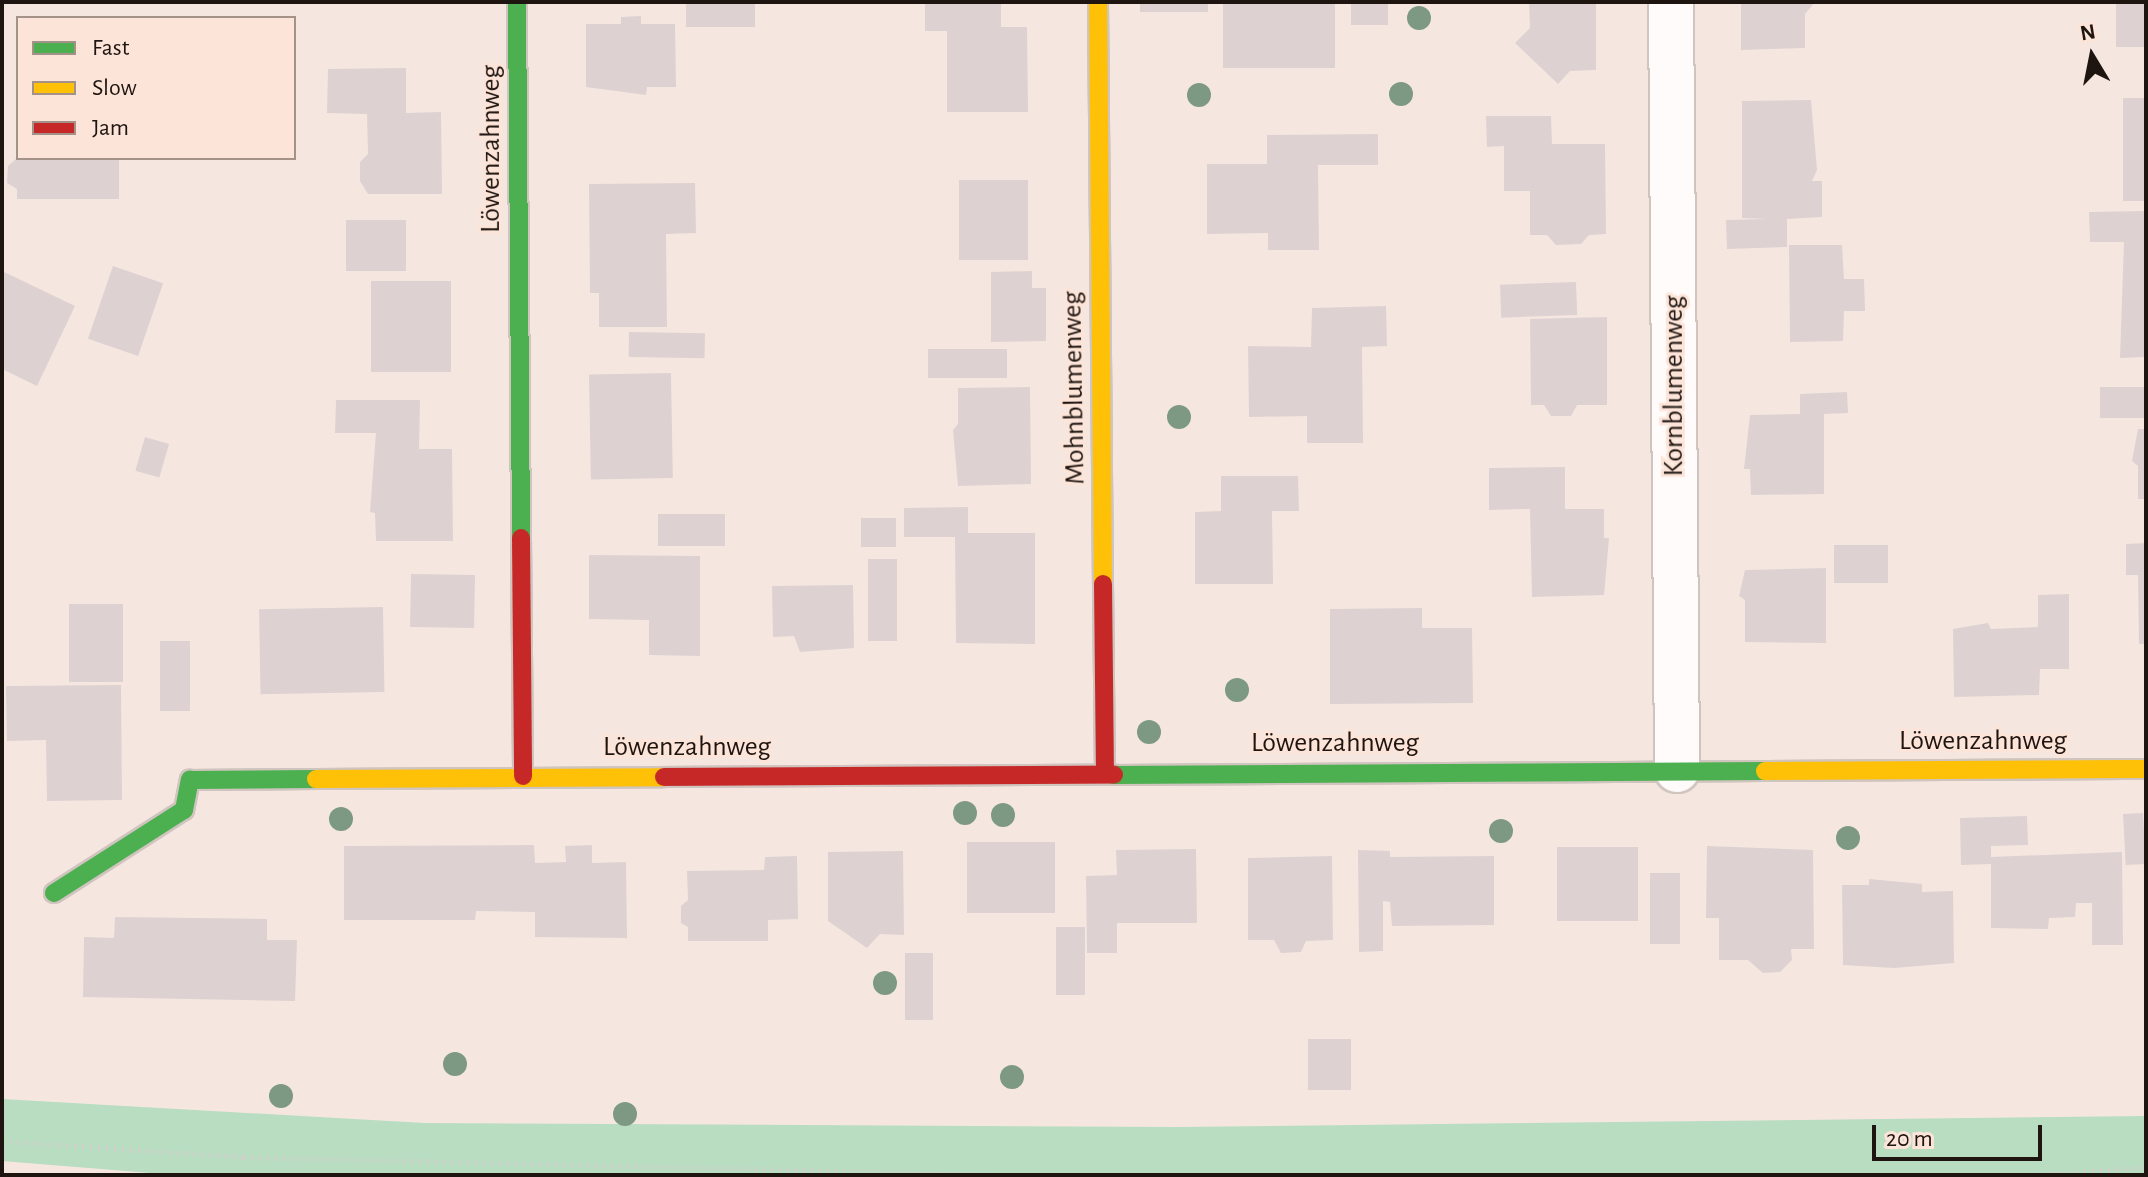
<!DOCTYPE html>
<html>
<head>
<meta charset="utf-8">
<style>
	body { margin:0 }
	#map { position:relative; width:2148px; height:1177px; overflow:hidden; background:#f5e7e0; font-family:"Alegreya Sans",sans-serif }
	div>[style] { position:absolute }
	.green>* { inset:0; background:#b9ddc1 }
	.building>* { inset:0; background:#ddd2d1; transform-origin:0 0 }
	.path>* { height:5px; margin-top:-2.5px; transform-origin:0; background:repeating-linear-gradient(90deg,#d1cecc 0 2px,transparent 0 8px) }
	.roads { filter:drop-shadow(2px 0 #d0c4bf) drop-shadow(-2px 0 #d0c4bf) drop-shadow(0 2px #d0c4bf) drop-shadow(0 -2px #d0c4bf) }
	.street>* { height:44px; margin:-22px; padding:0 22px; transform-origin:22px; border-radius:22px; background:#fefbfa }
	.fast>* { height:18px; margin:-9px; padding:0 9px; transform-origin:9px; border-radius:9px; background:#4caf50 }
	.slow>* { height:18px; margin:-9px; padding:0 9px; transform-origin:9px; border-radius:9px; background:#ffc107 }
	.jam>* { height:18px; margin:-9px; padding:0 9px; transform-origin:9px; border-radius:9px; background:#c62828 }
	.trees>* { width:24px; height:24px; margin:-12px; border-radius:50%; background:#7d9984 }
	span { translate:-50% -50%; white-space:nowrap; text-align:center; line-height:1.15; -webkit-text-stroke:6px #fde4d8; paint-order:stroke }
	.street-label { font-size:28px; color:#1e1511 }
	.frame { position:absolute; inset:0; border:4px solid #1e1511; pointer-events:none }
	.legend { position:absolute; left:16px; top:16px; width:280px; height:144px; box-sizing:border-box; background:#fde4d8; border:2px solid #a49188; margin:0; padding:10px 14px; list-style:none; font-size:24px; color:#1e1511 }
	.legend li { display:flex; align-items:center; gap:16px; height:40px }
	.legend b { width:40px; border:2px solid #a49188 }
	.north { position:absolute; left:2052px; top:16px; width:80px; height:80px; -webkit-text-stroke:6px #fde4d8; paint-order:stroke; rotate:350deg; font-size:22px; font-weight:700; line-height:32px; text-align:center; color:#1e1511 }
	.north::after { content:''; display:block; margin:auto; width:28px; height:36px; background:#1e1511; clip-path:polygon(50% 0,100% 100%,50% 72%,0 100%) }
	.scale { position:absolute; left:1872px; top:1125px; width:170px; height:36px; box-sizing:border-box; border:4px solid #1e1511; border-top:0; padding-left:10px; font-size:24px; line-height:28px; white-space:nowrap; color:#1e1511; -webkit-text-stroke:6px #fde4d8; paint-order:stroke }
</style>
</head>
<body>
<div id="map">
	<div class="green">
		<div style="clip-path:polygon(2px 1099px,424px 1123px,1177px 1127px,2146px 1116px,2146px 1175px,175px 1175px,2px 1161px)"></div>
	</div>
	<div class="building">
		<div style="left:686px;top:2px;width:69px;height:25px"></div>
		<div style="clip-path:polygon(925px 2px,1001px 2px,1001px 27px,1027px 27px,1028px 112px,947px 112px,947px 31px,925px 31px)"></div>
		<div style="left:1140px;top:2px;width:68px;height:10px"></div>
		<div style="left:1223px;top:2px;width:112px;height:66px"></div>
		<div style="left:1351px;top:2px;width:37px;height:23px"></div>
		<div style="clip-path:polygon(1529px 2px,1596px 2px,1596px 70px,1570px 71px,1558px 84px,1515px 43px,1530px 28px)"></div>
		<div style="clip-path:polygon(1741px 2px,1815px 2px,1805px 14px,1805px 48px,1741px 50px)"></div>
		<div style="left:2116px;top:2px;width:30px;height:45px"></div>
		<div style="clip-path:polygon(641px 16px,641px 24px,675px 24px,676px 87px,647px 87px,646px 95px,586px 87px,586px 24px,621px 24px,621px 17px)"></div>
		<div style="clip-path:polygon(406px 68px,406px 113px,441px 112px,442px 194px,368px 194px,360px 181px,360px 162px,368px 154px,367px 114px,327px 113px,328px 69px)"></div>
		<div style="left:2123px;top:98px;width:23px;height:103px"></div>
		<div style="clip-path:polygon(1811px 100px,1817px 170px,1812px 181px,1822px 181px,1822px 217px,1787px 219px,1787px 247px,1727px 249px,1726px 220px,1768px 219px,1742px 218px,1742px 101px)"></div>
		<div style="clip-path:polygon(1486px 116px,1551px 116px,1552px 144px,1605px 144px,1606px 234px,1589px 235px,1581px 244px,1556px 245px,1547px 235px,1530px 235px,1530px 191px,1504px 191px,1504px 146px,1487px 147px)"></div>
		<div style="clip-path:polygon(1378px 134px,1378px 165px,1318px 165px,1319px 250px,1268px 250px,1268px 233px,1207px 234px,1207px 164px,1267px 164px,1267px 135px)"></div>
		<div style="clip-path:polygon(17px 158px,119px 158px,119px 199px,17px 199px,17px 189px,7px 183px,8px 166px)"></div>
		<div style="left:959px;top:180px;width:69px;height:80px"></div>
		<div style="clip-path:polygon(695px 183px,696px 233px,666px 234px,667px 327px,599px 327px,599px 293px,590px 293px,589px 184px)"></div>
		<div style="clip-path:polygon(2146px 211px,2146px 357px,2120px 358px,2124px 242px,2090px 242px,2089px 212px)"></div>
		<div style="left:346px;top:220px;width:60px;height:51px"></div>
		<div style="clip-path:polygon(1789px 245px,1842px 245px,1844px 279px,1864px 279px,1865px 311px,1844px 311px,1843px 341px,1790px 342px)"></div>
		<div style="left:113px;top:266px;width:53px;height:77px;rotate:19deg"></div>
		<div style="clip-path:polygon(2px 271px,75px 306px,37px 386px,2px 369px)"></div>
		<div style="clip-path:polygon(1032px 271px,1032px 288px,1046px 288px,1046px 341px,991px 342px,991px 272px)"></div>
		<div style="left:371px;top:281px;width:80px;height:91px"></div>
		<div style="left:1576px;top:282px;width:33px;height:76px;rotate:88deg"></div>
		<div style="clip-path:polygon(1386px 306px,1387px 346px,1362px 347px,1363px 443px,1307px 443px,1307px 416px,1249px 417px,1248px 346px,1311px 347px,1312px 308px)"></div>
		<div style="clip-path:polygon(1607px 317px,1607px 405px,1577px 405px,1571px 416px,1551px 416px,1544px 405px,1531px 405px,1530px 319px)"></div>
		<div style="left:629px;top:332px;width:76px;height:25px;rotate:1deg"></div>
		<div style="left:928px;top:349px;width:79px;height:29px"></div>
		<div style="left:671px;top:373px;width:105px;height:82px;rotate:89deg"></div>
		<div style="clip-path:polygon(1030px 387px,1031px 484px,958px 486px,953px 430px,958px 424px,958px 388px)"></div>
		<div style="left:2100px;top:387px;width:46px;height:31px"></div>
		<div style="clip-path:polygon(1847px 392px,1848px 413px,1824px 414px,1824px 494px,1751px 495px,1750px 469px,1744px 469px,1750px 415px,1800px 414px,1800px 394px)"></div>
		<div style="clip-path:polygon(336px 400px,420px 400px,419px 449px,452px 449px,453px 541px,376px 541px,375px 513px,370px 512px,376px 433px,335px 433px)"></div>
		<div style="clip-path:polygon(2138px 429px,2146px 429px,2146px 499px,2138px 499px,2138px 466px,2132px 461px)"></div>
		<div style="left:145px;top:437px;width:25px;height:35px;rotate:16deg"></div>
		<div style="clip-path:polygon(1565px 467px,1565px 509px,1604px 509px,1604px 538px,1609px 538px,1604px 595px,1532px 597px,1530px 509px,1489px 510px,1489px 468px)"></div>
		<div style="clip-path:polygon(1221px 476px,1298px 476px,1299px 511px,1272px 511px,1273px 584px,1195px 584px,1195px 512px,1221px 511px)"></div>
		<div style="clip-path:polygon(968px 507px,968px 533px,1035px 533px,1035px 644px,956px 643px,955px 537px,904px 537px,904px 508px)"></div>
		<div style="left:725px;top:514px;width:32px;height:67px;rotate:90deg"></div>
		<div style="left:861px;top:518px;width:35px;height:29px"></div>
		<div style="clip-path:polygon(2146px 543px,2146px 644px,2139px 644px,2138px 575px,2126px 575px,2126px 544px)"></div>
		<div style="left:1834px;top:545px;width:54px;height:38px"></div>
		<div style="clip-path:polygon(589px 555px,700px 556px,700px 656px,649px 655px,649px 620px,589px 619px)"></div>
		<div style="left:868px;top:559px;width:29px;height:82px"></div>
		<div style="clip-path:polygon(1826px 568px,1826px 643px,1745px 642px,1745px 600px,1739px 596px,1745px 570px)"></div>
		<div style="left:411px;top:574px;width:64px;height:53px;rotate:1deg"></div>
		<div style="clip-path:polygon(853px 585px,854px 648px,800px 652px,794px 636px,773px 637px,772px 586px)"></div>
		<div style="clip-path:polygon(2069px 594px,2069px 669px,2040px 669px,2039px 695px,1954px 697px,1953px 629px,1988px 623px,1991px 629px,2038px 627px,2038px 595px)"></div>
		<div style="left:69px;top:604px;width:54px;height:78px"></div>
		<div style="left:383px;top:607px;width:85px;height:124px;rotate:89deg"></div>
		<div style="clip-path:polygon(1422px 608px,1422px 628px,1472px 628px,1473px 703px,1330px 704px,1330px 609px)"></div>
		<div style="left:190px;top:641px;width:70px;height:30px;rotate:90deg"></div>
		<div style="clip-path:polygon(121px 685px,122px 800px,47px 801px,46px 740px,7px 741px,6px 686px)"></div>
		<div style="left:2143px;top:813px;width:51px;height:20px;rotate:87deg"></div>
		<div style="clip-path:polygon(2027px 816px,2028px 845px,1991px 846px,1991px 857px,2122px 852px,2123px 945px,2092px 945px,2092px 903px,2076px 903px,2075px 917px,2049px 918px,2048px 929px,1991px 928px,1991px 864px,1961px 865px,1960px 818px)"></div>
		<div style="left:967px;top:842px;width:88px;height:71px"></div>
		<div style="clip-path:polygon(534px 845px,535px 863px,566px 862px,565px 846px,592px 845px,592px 863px,626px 862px,627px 938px,535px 937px,535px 912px,476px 911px,475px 920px,344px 920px,344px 846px)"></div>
		<div style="clip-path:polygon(1707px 846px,1813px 850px,1814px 949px,1791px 949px,1792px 960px,1780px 972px,1763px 973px,1748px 960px,1719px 960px,1719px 918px,1706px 918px)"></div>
		<div style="left:1557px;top:847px;width:81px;height:74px"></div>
		<div style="clip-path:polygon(1196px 849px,1197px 923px,1117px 923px,1117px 953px,1087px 953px,1086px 876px,1117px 875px,1116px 850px)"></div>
		<div style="clip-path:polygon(1358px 850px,1390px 851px,1390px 857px,1494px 856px,1494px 925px,1392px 926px,1390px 902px,1383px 901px,1383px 951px,1359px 952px)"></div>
		<div style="clip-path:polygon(903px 851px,904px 935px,880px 934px,867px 948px,828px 921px,828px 852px)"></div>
		<div style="clip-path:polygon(797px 856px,798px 919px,768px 920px,768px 941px,688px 941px,688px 927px,681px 923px,681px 906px,688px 900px,687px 871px,764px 870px,765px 857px)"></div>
		<div style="clip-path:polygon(1332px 856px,1333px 940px,1306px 941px,1301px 952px,1281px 953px,1274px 940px,1248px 940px,1248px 858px)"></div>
		<div style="left:1650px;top:873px;width:30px;height:71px"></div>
		<div style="clip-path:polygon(1869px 879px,1922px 884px,1922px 892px,1953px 891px,1954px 963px,1894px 968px,1843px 965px,1842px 885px,1869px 885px)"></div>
		<div style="clip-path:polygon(115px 917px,267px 919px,267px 940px,297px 940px,295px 1001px,83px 997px,84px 937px,114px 938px)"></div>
		<div style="left:1085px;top:927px;width:68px;height:29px;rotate:90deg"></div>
		<div style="left:905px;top:953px;width:28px;height:67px"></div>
		<div style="left:1351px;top:1039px;width:51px;height:43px;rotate:90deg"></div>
	</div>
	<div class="path">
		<div style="left:2px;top:1141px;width:242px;rotate:3.8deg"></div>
		<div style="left:243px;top:1157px;width:777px;rotate:1.33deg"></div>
		<div style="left:2028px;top:1175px;width:118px;rotate:-3.9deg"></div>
	</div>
	<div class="roads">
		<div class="street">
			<div style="left:1671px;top:2px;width:768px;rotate:89.55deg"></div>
		</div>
		<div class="fast">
			<div style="left:517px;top:2px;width:536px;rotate:89.57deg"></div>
			<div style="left:1114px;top:775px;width:651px;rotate:-0.35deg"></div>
			<div style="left:54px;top:893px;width:154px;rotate:-32.6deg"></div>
			<div style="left:184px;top:810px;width:31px;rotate:-79deg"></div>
			<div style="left:190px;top:780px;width:126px;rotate:-0.5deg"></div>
		</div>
		<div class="slow">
			<div style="left:1098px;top:2px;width:582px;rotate:89.51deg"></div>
			<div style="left:1765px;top:771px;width:381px;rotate:-0.3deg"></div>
			<div style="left:316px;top:779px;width:348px;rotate:-0.3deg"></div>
		</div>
		<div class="jam">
			<div style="left:521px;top:538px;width:238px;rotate:89.5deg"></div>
			<div style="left:1103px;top:584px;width:189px;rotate:89.4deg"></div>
			<div style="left:664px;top:777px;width:450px;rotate:-0.3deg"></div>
		</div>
	</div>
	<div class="trees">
		<div style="left:1419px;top:18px"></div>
		<div style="left:1401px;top:94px"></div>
		<div style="left:1199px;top:95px"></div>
		<div style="left:1179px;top:417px"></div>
		<div style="left:1237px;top:690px"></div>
		<div style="left:1149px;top:732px"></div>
		<div style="left:965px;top:813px"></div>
		<div style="left:1003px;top:815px"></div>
		<div style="left:341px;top:819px"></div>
		<div style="left:1501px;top:831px"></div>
		<div style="left:1848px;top:838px"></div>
		<div style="left:885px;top:983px"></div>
		<div style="left:455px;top:1064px"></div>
		<div style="left:1012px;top:1077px"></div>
		<div style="left:281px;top:1096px"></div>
		<div style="left:625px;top:1114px"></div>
	</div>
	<div class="street-label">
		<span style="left:491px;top:149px;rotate:-90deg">Löwenzahnweg</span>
		<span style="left:1674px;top:386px;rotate:-90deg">Kornblumenweg</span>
		<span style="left:1074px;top:388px;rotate:-91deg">Mohnblumenweg</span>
		<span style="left:1983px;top:741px">Löwenzahnweg</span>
		<span style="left:1335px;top:743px">Löwenzahnweg</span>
		<span style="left:687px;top:747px">Löwenzahnweg</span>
	</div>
	<div class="frame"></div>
	<ul class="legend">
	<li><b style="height:10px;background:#4caf50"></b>Fast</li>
	<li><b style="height:10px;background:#ffc107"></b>Slow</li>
	<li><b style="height:10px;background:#c62828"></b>Jam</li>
	</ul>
	<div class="north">N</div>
	<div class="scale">20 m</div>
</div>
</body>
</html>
